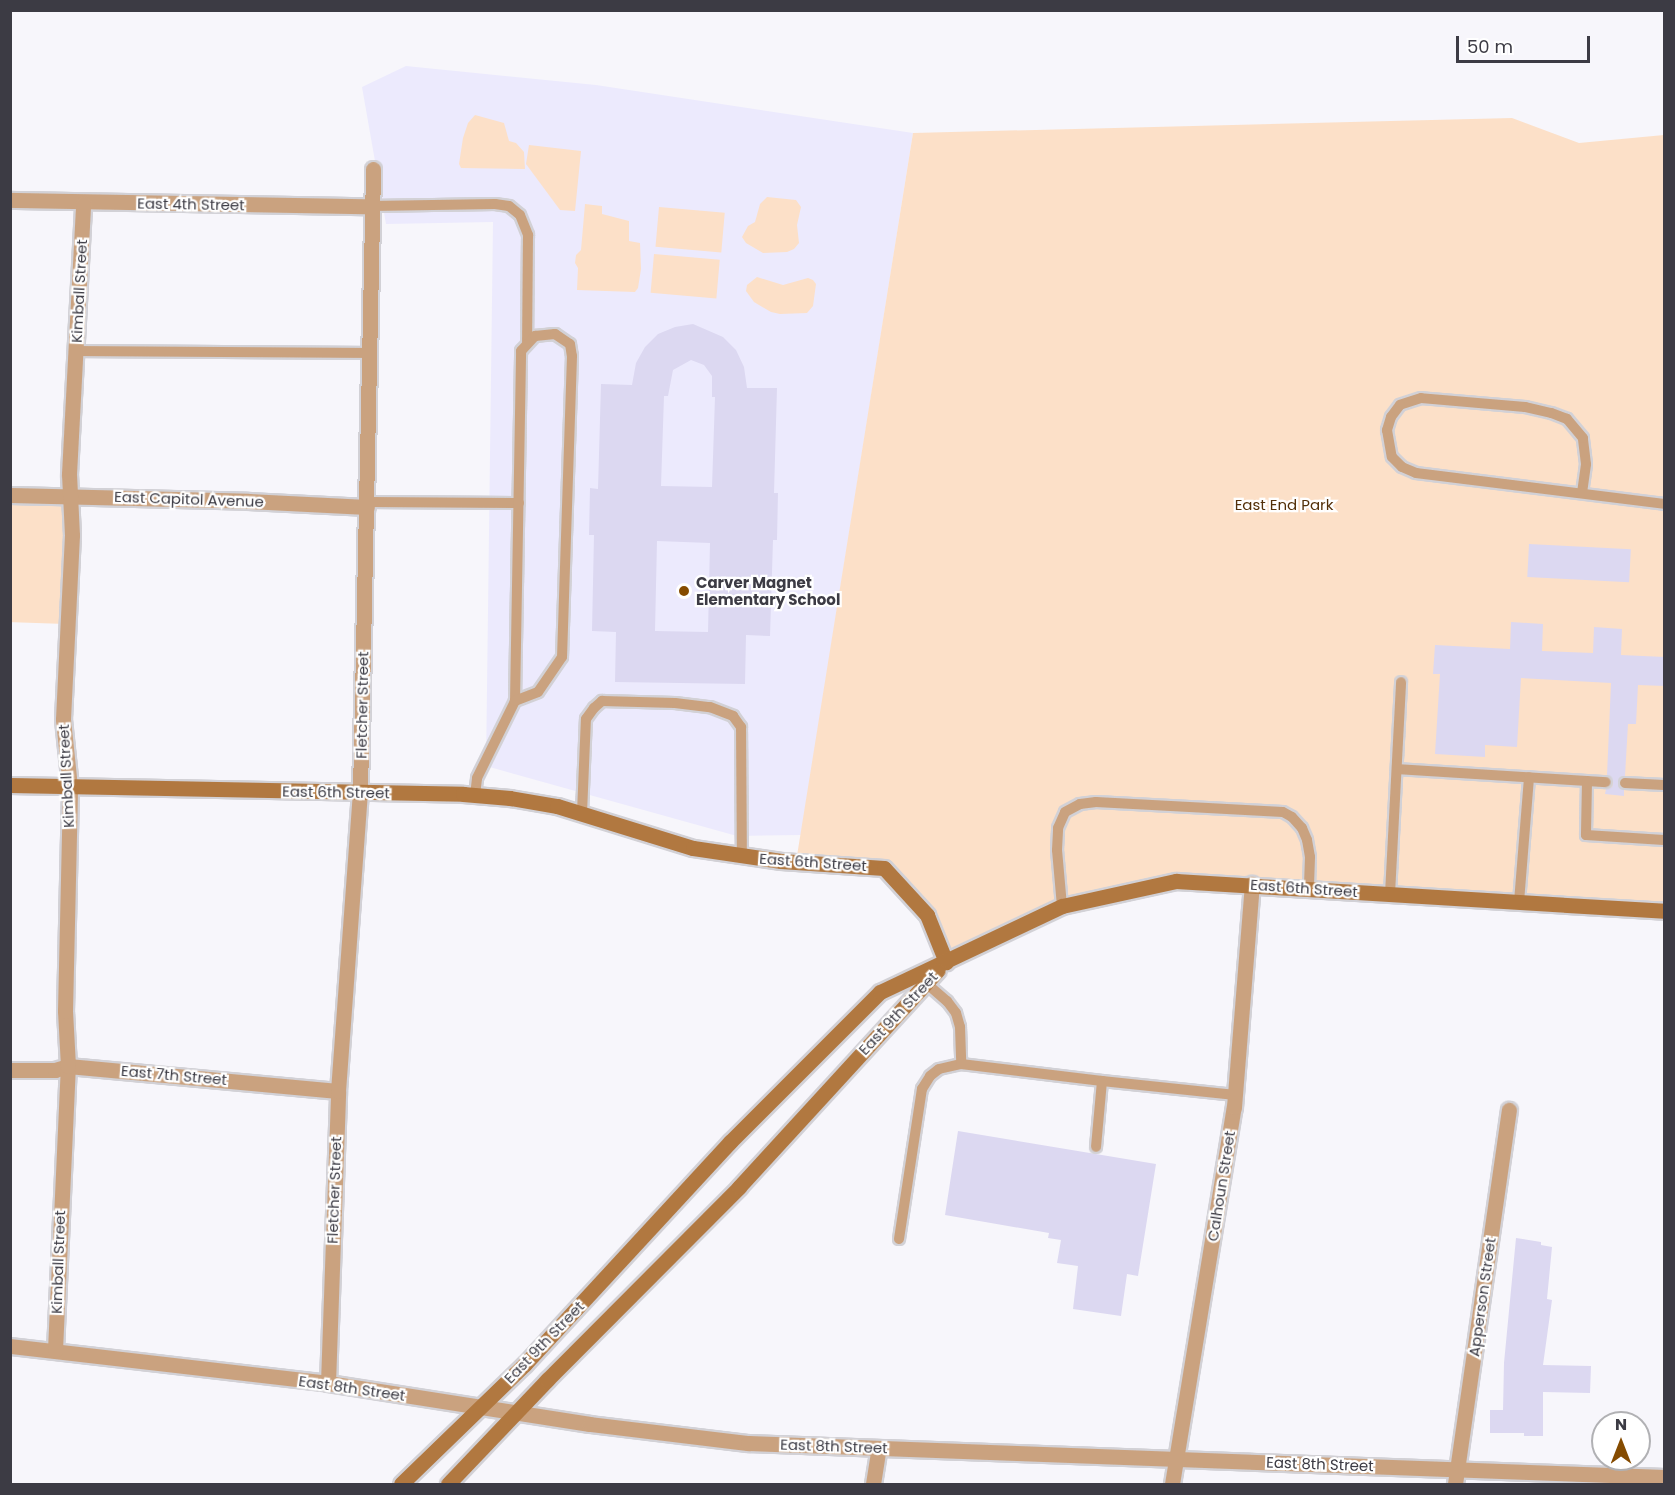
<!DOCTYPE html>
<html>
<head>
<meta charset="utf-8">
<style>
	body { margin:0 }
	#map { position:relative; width:1675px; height:1495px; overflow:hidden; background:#f7f6fb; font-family:Poppins,sans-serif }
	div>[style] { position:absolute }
	.built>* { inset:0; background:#eceafd }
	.green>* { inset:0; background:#fce0c8; transform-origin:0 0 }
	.building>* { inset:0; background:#dcd8f1; transform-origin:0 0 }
	.roads { filter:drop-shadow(2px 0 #d2d1d6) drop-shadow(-2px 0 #d2d1d6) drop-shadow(0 2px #d2d1d6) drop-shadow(0 -2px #d2d1d6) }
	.lane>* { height:10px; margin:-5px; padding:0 5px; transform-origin:5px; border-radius:5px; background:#caa27f }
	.street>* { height:15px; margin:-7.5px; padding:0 7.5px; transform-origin:7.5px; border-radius:7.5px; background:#caa27f }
	.secondary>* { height:15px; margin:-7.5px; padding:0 7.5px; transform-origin:7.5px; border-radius:7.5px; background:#b17840 }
	.dots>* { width:16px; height:16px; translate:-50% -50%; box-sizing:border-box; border:3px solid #fff; border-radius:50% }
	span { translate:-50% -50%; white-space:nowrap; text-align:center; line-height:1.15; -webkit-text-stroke:4.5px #fff; paint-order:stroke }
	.street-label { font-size:15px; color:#3c3b44 }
	.park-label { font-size:15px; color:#533009 }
	.poi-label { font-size:15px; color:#3c3b44; font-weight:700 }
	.left { translate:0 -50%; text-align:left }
	.frame { position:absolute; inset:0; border:12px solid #3c3b44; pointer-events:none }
	.north { position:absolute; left:1591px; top:1411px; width:60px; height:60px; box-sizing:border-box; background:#fff; border:2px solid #b1b1b4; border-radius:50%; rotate:0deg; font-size:16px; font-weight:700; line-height:24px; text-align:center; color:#3c3b44 }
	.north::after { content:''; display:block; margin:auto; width:21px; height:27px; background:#854b00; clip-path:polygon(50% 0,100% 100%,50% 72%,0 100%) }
	.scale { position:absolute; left:1456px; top:36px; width:134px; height:27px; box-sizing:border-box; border:3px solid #3c3b44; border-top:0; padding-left:8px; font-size:18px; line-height:21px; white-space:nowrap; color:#3c3b44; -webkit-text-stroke:4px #fff; paint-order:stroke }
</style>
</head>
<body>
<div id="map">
	<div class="built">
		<div style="clip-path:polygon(406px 66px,596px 85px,913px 133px,801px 835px,737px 836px,486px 766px,493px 222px,386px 224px,362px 87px)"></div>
	</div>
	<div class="green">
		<div style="clip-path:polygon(475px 115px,504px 123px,509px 141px,516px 143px,524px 152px,525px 169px,461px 168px,459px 164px,463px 138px,468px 123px)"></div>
		<div style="clip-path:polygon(1512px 118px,1579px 143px,1664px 135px,1664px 907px,1252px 884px,1131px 891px,1062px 906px,946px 962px,927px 915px,884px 868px,796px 862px,913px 133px)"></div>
		<div style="clip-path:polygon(529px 145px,581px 151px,575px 211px,560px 210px,526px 164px)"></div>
		<div style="clip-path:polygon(767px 197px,796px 200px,801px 207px,797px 225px,799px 243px,794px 249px,787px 252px,763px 253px,746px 243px,742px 237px,748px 226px,755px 222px,760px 204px)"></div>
		<div style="clip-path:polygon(585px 204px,602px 206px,602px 214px,629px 221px,629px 241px,640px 243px,641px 269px,638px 288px,635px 292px,577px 290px,578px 268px,575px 263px,576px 255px,581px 250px)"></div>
		<div style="left:659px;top:207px;width:66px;height:40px;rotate:5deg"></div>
		<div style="left:654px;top:254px;width:66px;height:39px;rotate:5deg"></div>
		<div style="clip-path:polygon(757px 277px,783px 285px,808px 278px,813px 280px,816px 284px,813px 306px,807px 313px,780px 314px,771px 312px,754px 302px,746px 291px,747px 285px)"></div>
		<div style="left:11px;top:494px;width:59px;height:128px;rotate:2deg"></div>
	</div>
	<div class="building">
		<div style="clip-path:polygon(evenodd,693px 324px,723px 337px,736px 350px,744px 367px,747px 388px,777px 388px,774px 493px,778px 493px,777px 540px,773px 540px,770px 636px,746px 635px,745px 684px,615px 682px,616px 632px,592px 631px,594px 535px,589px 535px,590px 488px,598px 489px,601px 384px,632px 385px,636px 363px,645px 347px,658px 334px,675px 327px,693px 324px,691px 360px,704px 365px,712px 376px,712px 397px,715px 397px,712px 487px,661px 486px,664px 396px,668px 396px,673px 370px,691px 360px,693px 324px,657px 541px,710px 543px,708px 632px,655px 631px,657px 541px)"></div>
		<div style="left:1529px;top:544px;width:102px;height:33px;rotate:3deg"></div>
		<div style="clip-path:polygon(1511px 622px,1543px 624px,1542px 651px,1593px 653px,1594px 627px,1622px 629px,1621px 655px,1665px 657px,1665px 686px,1638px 685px,1636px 724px,1628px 724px,1625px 776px,1618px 782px,1619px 787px,1624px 790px,1624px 796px,1605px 794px,1606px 789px,1612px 787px,1613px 782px,1607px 775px,1611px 683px,1521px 678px,1517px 747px,1485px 745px,1485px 757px,1435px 754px,1440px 674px,1433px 674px,1435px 645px,1510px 649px)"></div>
		<div style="clip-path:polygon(958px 1131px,1156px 1164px,1138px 1276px,1127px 1274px,1121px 1316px,1073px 1309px,1078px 1266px,1057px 1263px,1061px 1240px,1048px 1238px,1049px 1233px,945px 1215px)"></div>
		<div style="clip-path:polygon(1516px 1238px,1541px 1242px,1541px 1245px,1552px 1247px,1547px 1299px,1552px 1300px,1543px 1365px,1591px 1366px,1590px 1393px,1543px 1392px,1543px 1436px,1524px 1436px,1524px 1433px,1490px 1433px,1490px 1410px,1503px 1410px,1504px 1363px)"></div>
	</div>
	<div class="roads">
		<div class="lane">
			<div style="left:371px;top:206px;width:124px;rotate:-0.9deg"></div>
			<div style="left:495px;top:204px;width:14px;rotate:8deg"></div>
			<div style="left:509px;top:206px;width:14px;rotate:39deg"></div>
			<div style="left:520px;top:215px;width:22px;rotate:68deg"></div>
			<div style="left:528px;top:235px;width:107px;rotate:90.5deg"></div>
			<div style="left:76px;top:351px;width:294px;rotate:0.4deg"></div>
			<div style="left:1582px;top:493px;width:29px;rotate:-82deg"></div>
			<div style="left:1586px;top:464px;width:26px;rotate:-97deg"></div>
			<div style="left:1583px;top:438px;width:25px;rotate:-130deg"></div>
			<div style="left:1567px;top:419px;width:17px;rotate:-159deg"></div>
			<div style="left:1551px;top:413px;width:27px;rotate:-167deg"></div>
			<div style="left:1525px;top:407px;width:104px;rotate:-175.1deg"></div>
			<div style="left:1421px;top:398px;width:22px;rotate:162deg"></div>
			<div style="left:1400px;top:405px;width:15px;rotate:127deg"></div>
			<div style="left:1391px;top:417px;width:14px;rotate:107deg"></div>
			<div style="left:1387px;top:430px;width:27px;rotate:80deg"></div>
			<div style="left:1392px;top:457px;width:14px;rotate:45deg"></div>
			<div style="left:1402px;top:467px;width:15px;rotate:23deg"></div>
			<div style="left:1416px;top:473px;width:250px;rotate:7.1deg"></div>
			<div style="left:367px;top:502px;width:152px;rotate:0.4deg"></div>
			<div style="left:1397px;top:769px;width:209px;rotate:3.6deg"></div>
			<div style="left:1587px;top:781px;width:54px;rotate:91.1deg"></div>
			<div style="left:1586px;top:835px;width:78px;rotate:3.7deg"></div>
			<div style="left:1625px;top:783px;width:39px;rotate:3deg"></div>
			<div style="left:475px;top:795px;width:17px;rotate:-83deg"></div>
			<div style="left:477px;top:778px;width:86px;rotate:-63.7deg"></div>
			<div style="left:515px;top:701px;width:350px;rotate:-89deg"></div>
			<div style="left:521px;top:351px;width:21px;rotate:-47deg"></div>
			<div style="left:535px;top:336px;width:20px;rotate:-6deg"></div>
			<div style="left:555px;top:334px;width:18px;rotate:34deg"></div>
			<div style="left:570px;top:344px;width:12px;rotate:81deg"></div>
			<div style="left:572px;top:356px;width:301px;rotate:91.9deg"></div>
			<div style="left:562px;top:657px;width:42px;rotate:124.4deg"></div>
			<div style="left:538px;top:692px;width:25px;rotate:159deg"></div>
			<div style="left:582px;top:813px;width:94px;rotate:-87.6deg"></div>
			<div style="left:586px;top:719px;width:14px;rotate:-54deg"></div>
			<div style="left:594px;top:708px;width:11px;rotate:-41deg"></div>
			<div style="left:602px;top:701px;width:73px;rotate:1.6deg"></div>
			<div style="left:675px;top:703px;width:35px;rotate:7deg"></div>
			<div style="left:710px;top:707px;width:25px;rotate:21deg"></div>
			<div style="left:733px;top:716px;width:14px;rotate:54deg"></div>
			<div style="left:741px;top:727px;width:129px;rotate:89.6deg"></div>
			<div style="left:1390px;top:894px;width:212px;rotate:-87deg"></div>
			<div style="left:1519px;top:902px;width:125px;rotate:-85.4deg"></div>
			<div style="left:1062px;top:906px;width:56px;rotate:-95.1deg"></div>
			<div style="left:1057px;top:850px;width:22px;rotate:-87deg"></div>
			<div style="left:1058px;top:828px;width:17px;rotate:-66deg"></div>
			<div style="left:1065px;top:812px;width:17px;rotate:-28deg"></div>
			<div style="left:1080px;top:804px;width:16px;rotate:-7deg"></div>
			<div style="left:1096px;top:802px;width:187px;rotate:3.1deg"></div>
			<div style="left:1283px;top:812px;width:10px;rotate:29deg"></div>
			<div style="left:1292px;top:817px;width:15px;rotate:48deg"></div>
			<div style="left:1302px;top:828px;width:13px;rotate:67deg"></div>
			<div style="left:1307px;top:840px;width:17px;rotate:80deg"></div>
			<div style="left:1310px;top:857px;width:31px;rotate:92deg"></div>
			<div style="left:926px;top:983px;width:28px;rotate:41deg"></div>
			<div style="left:947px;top:1001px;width:15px;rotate:53deg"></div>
			<div style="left:956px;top:1013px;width:15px;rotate:74deg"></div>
			<div style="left:960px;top:1027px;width:37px;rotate:88deg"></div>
			<div style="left:1102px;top:1081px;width:134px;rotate:6deg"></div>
			<div style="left:899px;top:1239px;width:152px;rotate:-81.3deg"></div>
			<div style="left:922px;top:1089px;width:15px;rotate:-58deg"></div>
			<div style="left:930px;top:1076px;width:11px;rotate:-38deg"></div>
			<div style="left:939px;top:1069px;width:23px;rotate:-13deg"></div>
			<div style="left:961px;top:1064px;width:142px;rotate:6.9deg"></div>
			<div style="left:1102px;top:1081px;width:66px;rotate:95.2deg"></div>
		</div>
		<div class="street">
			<div style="left:10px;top:200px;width:361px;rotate:1deg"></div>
			<div style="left:10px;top:495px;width:238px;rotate:1.4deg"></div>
			<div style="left:248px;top:501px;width:119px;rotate:2.9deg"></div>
			<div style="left:10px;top:1070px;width:45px"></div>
			<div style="left:55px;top:1070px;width:14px;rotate:-17deg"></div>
			<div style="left:68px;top:1066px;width:271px;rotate:5.3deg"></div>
			<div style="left:10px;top:1346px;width:320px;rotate:6.6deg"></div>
			<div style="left:328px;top:1383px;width:265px;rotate:8.9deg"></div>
			<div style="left:590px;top:1424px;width:159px;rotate:6.9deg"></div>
			<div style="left:748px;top:1443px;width:917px;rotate:2.13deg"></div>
			<div style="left:55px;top:1350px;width:284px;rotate:-87.4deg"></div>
			<div style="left:68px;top:1066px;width:55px;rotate:-93.1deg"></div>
			<div style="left:65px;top:1011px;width:224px;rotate:-88.7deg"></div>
			<div style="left:70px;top:787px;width:68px;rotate:-95.9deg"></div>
			<div style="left:63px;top:719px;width:184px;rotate:-87.2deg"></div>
			<div style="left:72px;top:535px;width:61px;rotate:-92.8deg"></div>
			<div style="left:69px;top:474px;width:271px;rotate:-87deg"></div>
			<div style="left:328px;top:1383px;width:292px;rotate:-88deg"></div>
			<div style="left:338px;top:1091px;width:300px;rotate:-85.8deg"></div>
			<div style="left:360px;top:792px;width:623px;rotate:-88.8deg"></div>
			<div style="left:873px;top:1484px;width:36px;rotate:-81deg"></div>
			<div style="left:1172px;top:1484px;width:382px;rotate:-80.7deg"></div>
			<div style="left:1234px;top:1107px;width:224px;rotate:-85.4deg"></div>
			<div style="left:1455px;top:1484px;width:378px;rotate:-81.8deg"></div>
		</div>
		<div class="secondary">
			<div style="left:10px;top:785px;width:453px;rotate:1.1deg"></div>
			<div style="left:463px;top:794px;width:47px;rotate:4.9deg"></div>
			<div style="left:510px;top:798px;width:48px;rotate:9.7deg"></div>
			<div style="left:557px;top:806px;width:142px;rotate:17.2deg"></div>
			<div style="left:693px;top:848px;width:89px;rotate:8.4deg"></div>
			<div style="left:781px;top:861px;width:103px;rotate:3.9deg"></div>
			<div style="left:884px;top:868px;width:64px;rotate:47.5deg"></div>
			<div style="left:927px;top:915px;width:51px;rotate:68deg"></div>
			<div style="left:401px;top:1484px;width:173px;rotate:-44.1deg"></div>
			<div style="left:525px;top:1364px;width:302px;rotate:-47.3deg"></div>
			<div style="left:730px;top:1142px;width:212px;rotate:-45deg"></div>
			<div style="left:880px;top:992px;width:201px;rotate:-25.3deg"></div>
			<div style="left:1062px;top:906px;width:117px;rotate:-12.4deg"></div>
			<div style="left:1176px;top:881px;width:489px;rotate:3.5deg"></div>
			<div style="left:448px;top:1484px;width:144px;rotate:-46.4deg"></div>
			<div style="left:547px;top:1380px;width:272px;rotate:-45.1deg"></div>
			<div style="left:739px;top:1187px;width:294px;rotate:-47.5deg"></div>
		</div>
	</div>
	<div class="dots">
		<div style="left:684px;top:591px;background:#854b00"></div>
	</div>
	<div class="street-label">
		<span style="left:191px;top:204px;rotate:1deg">East 4th Street</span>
		<span style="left:79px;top:291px;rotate:-87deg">Kimball Street</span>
		<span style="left:189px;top:499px;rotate:2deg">East Capitol Avenue</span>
		<span style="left:362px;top:705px;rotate:-89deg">Fletcher Street</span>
		<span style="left:66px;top:776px;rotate:-93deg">Kimball Street</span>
		<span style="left:336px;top:792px;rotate:1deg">East 6th Street</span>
		<span style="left:813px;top:862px;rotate:4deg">East 6th Street</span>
		<span style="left:1304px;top:888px;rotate:4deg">East 6th Street</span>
		<span style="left:898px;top:1013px;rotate:-47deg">East 9th Street</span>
		<span style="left:174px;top:1075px;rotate:5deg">East 7th Street</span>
		<span style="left:1221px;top:1186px;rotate:-81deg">Calhoun Street</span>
		<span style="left:334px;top:1190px;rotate:-88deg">Fletcher Street</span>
		<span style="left:58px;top:1262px;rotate:-88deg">Kimball Street</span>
		<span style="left:1482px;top:1297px;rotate:-82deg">Apperson Street</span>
		<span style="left:544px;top:1342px;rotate:-46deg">East 9th Street</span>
		<span style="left:352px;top:1388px;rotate:8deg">East 8th Street</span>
		<span style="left:834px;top:1446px;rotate:2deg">East 8th Street</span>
		<span style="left:1320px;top:1464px;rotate:2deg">East 8th Street</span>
	</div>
	<div class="park-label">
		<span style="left:1284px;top:505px">East End Park</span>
	</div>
	<div class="poi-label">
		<span class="left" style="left:696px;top:591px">Carver Magnet<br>Elementary School</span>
	</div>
	<div class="frame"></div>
	<div class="north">N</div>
	<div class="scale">50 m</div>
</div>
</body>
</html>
